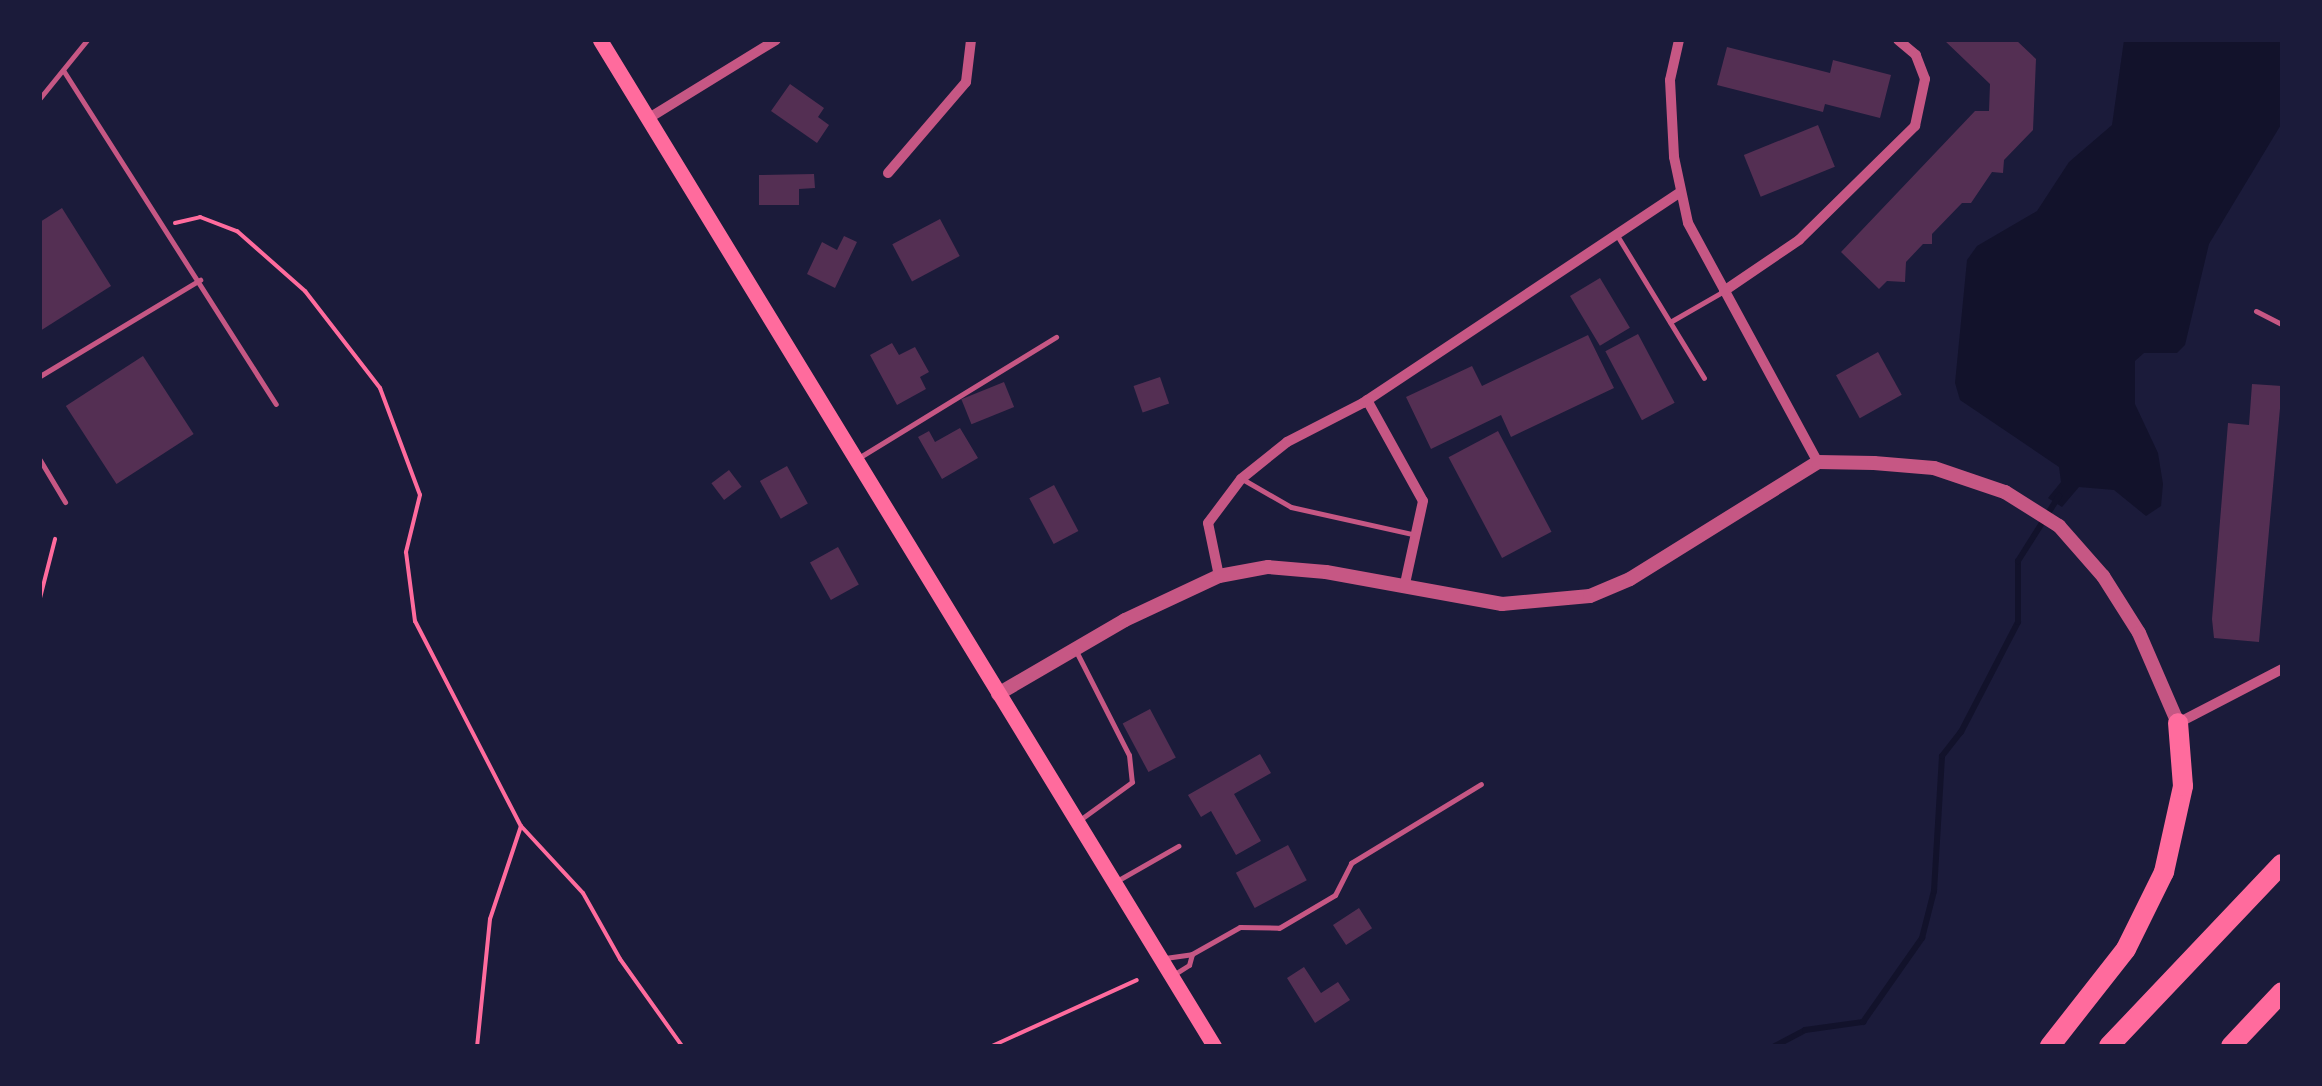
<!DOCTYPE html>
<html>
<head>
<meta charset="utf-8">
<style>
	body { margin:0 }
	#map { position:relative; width:2322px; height:1086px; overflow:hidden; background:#1b1b3a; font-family:"Varela Round",sans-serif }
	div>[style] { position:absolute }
	.water>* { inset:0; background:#12122b }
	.stream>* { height:6px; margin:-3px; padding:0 3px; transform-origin:3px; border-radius:3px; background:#12122b }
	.building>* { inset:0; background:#542f53; transform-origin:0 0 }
	.path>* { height:4px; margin:-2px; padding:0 2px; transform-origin:2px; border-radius:2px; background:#ff6b9d }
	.service>* { height:5px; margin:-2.5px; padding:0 2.5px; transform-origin:2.5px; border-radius:2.5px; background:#c65784 }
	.minor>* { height:10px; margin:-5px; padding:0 5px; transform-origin:5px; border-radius:5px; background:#c65784 }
	.tertiary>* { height:14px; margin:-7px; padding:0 7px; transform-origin:7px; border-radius:7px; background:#c65784 }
	.secondary>* { height:15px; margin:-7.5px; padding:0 7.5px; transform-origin:7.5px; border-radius:7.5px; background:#ff6b9d }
	.motorway>* { height:20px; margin:-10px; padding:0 10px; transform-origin:10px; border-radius:10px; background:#ff6b9d }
	span { translate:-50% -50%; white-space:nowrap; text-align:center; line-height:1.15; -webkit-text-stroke:9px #1b1b3a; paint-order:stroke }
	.frame { position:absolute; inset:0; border:42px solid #1b1b3a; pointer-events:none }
</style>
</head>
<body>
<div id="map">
	<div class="water">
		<div style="clip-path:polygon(2124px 40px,2282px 40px,2282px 123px,2209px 244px,2185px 345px,2177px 353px,2144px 353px,2135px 361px,2135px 404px,2158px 453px,2163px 484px,2161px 506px,2146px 516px,2114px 490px,2079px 487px,2062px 507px,2048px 498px,2061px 482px,2059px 467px,1960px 400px,1955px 383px,1967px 260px,1977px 246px,2037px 211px,2069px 162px,2112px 125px)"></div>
	</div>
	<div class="stream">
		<div style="left:1775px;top:1046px;width:34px;rotate:-28deg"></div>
		<div style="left:1805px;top:1030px;width:59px;rotate:-7.9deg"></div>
		<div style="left:1863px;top:1022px;width:103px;rotate:-54.9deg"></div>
		<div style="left:1922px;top:938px;width:49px;rotate:-75.7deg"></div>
		<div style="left:1934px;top:891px;width:135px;rotate:-86.6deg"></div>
		<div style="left:1942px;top:756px;width:31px;rotate:-52deg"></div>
		<div style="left:1961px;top:732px;width:124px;rotate:-62.6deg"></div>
		<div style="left:2018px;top:622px;width:61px;rotate:-90deg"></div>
		<div style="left:2018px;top:561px;width:77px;rotate:-57.8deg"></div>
	</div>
	<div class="building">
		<div style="clip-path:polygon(1944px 40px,2016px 40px,2036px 59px,2033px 130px,2004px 160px,2003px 173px,1992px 172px,1971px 203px,1962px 203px,1932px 234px,1932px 244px,1923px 244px,1906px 262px,1905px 282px,1887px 281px,1879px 289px,1841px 252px,1975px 111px,1989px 111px,1990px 84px)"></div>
		<div style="clip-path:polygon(1727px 47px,1830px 73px,1833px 60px,1891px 75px,1880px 118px,1825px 104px,1823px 112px,1717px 85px)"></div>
		<div style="clip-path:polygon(790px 84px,824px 108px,818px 117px,829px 125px,817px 143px,771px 111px)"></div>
		<div style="left:1818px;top:125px;width:45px;height:80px;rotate:68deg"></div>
		<div style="clip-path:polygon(814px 174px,815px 188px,799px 189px,799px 205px,759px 205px,759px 175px)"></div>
		<div style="clip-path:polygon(62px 208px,111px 286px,40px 331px,40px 222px)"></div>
		<div style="left:940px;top:219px;width:42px;height:54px;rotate:62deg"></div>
		<div style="clip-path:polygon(844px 236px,857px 242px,835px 288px,807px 274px,822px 242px,837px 250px)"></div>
		<div style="left:1600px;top:278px;width:58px;height:35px;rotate:59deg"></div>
		<div style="left:1638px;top:334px;width:78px;height:37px;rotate:62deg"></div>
		<div style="clip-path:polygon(1588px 335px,1614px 388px,1511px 437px,1501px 415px,1431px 449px,1406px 397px,1472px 366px,1482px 386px)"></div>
		<div style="clip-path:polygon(892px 343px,899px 355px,915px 347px,929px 372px,920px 377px,926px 389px,897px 405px,870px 355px)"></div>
		<div style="left:1878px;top:352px;width:49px;height:48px;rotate:61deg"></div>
		<div style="left:143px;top:356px;width:93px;height:92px;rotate:57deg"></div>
		<div style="left:1160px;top:377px;width:28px;height:28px;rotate:71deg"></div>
		<div style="left:1004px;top:382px;width:27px;height:46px;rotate:68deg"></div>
		<div style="clip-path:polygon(2252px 384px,2282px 386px,2259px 642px,2214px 638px,2212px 619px,2228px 423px,2249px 425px)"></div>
		<div style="clip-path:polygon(960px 428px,978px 458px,942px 479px,918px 437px,929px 431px,935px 442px)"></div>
		<div style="left:1498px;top:431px;width:114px;height:56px;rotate:62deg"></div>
		<div style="left:787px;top:466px;width:43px;height:31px;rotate:61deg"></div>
		<div style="left:729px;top:470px;width:21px;height:22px;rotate:53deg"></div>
		<div style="left:1054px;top:485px;width:52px;height:28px;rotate:62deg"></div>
		<div style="left:838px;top:547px;width:43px;height:32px;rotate:61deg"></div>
		<div style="left:1150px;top:709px;width:55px;height:31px;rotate:62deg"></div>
		<div style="clip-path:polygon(1260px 754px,1271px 773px,1234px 794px,1261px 841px,1236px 855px,1211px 811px,1201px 817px,1188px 795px)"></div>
		<div style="left:1288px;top:845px;width:40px;height:59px;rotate:62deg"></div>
		<div style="left:1359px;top:908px;width:24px;height:31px;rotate:57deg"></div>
		<div style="clip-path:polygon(1304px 967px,1321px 993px,1338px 982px,1350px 1000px,1315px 1023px,1287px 978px)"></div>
	</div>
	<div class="path">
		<div style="left:175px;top:223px;width:26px;rotate:-13deg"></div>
		<div style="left:200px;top:217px;width:40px;rotate:21deg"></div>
		<div style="left:237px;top:231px;width:91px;rotate:41.4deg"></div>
		<div style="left:305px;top:291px;width:123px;rotate:52.3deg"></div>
		<div style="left:380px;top:388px;width:114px;rotate:69.5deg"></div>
		<div style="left:420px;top:495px;width:59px;rotate:103.8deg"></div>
		<div style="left:406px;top:552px;width:70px;rotate:82.6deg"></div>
		<div style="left:415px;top:621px;width:231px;rotate:62.7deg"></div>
		<div style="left:521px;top:826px;width:98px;rotate:108.4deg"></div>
		<div style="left:490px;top:919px;width:128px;rotate:95.8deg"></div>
		<div style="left:40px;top:598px;width:61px;rotate:-75.7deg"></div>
		<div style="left:521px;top:826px;width:91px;rotate:47.2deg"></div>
		<div style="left:583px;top:893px;width:76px;rotate:60.7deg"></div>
		<div style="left:620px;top:959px;width:107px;rotate:54.5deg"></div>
		<div style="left:992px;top:1046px;width:159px;rotate:-24.5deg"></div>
	</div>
	<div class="service">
		<div style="left:63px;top:70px;width:396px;rotate:57.5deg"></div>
		<div style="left:40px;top:98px;width:75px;rotate:-51deg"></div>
		<div style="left:1618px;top:237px;width:165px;rotate:58.6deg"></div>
		<div style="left:2256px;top:311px;width:29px;rotate:27deg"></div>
		<div style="left:1670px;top:322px;width:62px;rotate:-29.9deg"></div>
		<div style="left:40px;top:376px;width:187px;rotate:-31deg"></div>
		<div style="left:860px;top:457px;width:230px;rotate:-31.5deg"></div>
		<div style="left:40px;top:460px;width:49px;rotate:59.2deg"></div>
		<div style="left:1244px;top:480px;width:54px;rotate:29.9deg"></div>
		<div style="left:1291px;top:507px;width:128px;rotate:12.6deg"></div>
		<div style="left:1077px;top:653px;width:114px;rotate:63deg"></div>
		<div style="left:1129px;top:755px;width:27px;rotate:84deg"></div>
		<div style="left:1132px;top:782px;width:63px;rotate:144deg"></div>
		<div style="left:1115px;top:882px;width:73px;rotate:-29.7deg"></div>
		<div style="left:1192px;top:954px;width:55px;rotate:-29.4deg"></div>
		<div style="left:1240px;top:927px;width:39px;rotate:1deg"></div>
		<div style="left:1279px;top:928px;width:65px;rotate:-30.5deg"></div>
		<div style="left:1335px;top:895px;width:36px;rotate:-63deg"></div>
		<div style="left:1351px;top:863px;width:152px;rotate:-31.3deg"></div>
		<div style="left:1165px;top:958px;width:27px;rotate:-8deg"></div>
		<div style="left:1192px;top:954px;width:11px;rotate:105deg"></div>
		<div style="left:1189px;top:965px;width:19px;rotate:148deg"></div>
	</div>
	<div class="minor">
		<div style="left:1679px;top:40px;width:41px;rotate:102.7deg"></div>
		<div style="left:1670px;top:80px;width:77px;rotate:87deg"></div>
		<div style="left:1674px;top:157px;width:67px;rotate:78deg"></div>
		<div style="left:1688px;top:223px;width:272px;rotate:61.5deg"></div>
		<div style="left:649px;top:118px;width:149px;rotate:-31.6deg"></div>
		<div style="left:888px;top:173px;width:120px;rotate:-49.4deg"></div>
		<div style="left:966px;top:82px;width:42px;rotate:-83.2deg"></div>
		<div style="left:1724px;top:291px;width:91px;rotate:-34.2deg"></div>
		<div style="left:1799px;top:240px;width:163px;rotate:-44.5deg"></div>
		<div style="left:1915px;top:126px;width:48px;rotate:-78deg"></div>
		<div style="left:1925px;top:79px;width:26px;rotate:-111deg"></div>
		<div style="left:1916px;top:55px;width:23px;rotate:-140deg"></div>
		<div style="left:1367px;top:400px;width:115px;rotate:61deg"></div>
		<div style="left:1423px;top:501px;width:89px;rotate:102.3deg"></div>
		<div style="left:1219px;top:576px;width:54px;rotate:-101.7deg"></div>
		<div style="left:1208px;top:523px;width:55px;rotate:-53.1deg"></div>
		<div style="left:1241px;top:479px;width:59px;rotate:-38.8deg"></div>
		<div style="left:1287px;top:442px;width:85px;rotate:-27.2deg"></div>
		<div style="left:1363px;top:403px;width:381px;rotate:-33.6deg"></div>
		<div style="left:2178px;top:723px;width:117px;rotate:-27.4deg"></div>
	</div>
	<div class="tertiary">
		<div style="left:998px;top:694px;width:147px;rotate:-30.2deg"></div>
		<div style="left:1125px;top:620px;width:104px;rotate:-25.1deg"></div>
		<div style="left:1219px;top:576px;width:50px;rotate:-10.4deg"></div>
		<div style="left:1268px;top:567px;width:58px;rotate:4.9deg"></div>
		<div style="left:1326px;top:572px;width:179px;rotate:10.3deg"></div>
		<div style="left:1502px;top:604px;width:88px;rotate:-5.2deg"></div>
		<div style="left:1590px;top:596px;width:43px;rotate:-23deg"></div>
		<div style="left:1630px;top:579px;width:221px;rotate:-31.9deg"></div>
		<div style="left:1818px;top:462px;width:56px;rotate:1deg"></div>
		<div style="left:1874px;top:463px;width:60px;rotate:4.8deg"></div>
		<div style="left:1934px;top:468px;width:75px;rotate:18.7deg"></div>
		<div style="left:2005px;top:492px;width:64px;rotate:32.2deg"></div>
		<div style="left:2059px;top:526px;width:67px;rotate:48.7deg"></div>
		<div style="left:2103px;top:576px;width:67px;rotate:57.7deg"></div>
		<div style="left:2139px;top:633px;width:98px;rotate:66.6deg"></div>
	</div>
	<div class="secondary">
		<div style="left:600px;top:40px;width:1179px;rotate:58.6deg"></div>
	</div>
	<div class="motorway">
		<div style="left:2050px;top:1046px;width:123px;rotate:-51.9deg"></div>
		<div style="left:2126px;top:949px;width:86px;rotate:-63.7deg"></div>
		<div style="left:2164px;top:872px;width:88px;rotate:-77.5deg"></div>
		<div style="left:2183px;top:786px;width:63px;rotate:-94.5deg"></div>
		<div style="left:2109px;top:1046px;width:251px;rotate:-46.5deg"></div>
		<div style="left:2231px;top:1046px;width:74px;rotate:-46.6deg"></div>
	</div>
	<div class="frame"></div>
</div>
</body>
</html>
